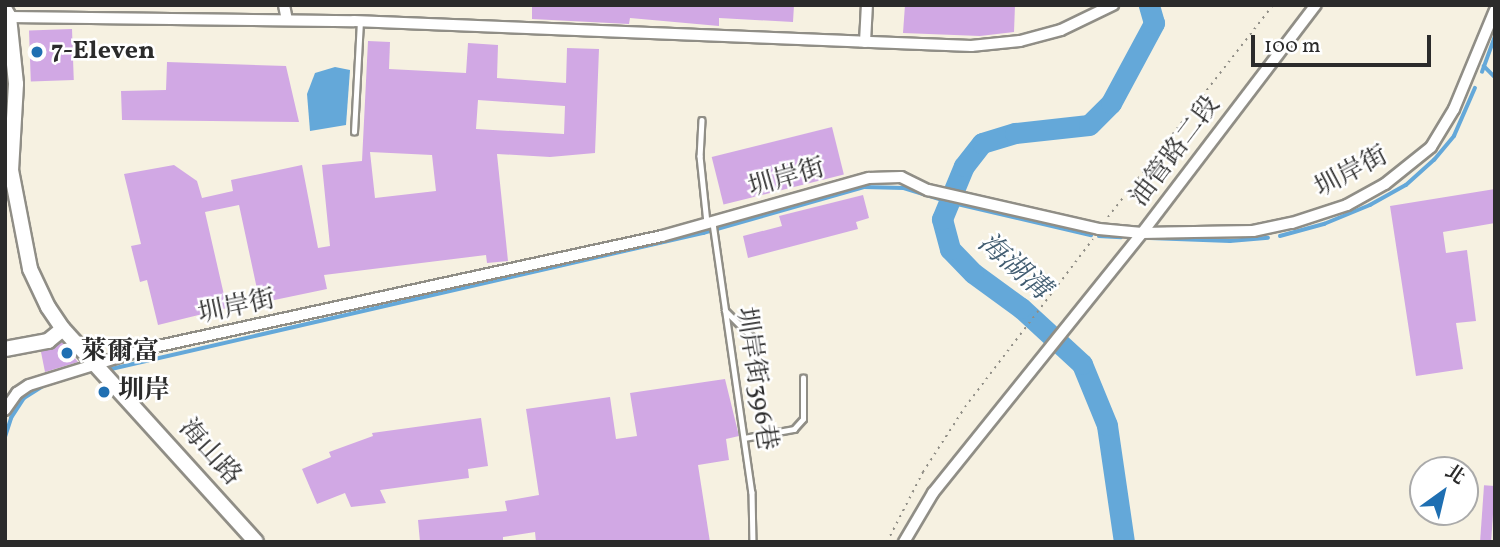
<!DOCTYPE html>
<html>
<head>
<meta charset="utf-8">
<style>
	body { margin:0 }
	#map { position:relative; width:1500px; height:547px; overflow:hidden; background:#f6f1e1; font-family:Vollkorn,"Noto Serif TC",serif }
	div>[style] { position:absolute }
	.water>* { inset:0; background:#64a8d9 }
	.stream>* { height:3.5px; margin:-1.75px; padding:0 1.75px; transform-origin:1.75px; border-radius:1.75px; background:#64a8d9 }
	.river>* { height:21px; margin:-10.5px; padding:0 10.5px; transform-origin:10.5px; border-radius:10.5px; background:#64a8d9 }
	.building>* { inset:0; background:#d1a8e4; transform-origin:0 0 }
	.path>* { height:2px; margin-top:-1px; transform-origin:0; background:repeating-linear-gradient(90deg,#908e86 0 2px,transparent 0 7px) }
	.roads { filter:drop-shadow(2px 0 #908e86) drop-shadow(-2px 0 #908e86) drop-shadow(0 2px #908e86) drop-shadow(0 -2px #908e86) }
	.lane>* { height:4.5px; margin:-2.25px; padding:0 2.25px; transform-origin:2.25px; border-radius:2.25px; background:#fff }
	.street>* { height:10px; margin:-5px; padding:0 5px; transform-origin:5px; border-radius:5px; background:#fff }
	.secondary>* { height:14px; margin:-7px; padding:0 7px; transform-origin:7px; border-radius:7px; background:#fff }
	.dots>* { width:19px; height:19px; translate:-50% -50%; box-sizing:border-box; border:4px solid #fff; border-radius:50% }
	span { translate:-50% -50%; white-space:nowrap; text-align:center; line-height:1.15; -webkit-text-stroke:5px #fff; paint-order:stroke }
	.poi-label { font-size:26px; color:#2b2b2b; font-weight:700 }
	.left { translate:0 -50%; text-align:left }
	.street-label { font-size:26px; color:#2b2b2b }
	.water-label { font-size:28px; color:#425d71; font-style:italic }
	.frame { position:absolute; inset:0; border:7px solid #2b2b2b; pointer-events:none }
	.north { position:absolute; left:1409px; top:456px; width:70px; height:70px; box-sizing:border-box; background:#fff; border:2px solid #aaa; border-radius:50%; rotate:34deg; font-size:19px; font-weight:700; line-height:28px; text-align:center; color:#2b2b2b }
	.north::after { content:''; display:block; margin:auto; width:24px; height:32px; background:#1f6fb2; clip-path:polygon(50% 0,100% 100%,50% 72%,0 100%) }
	.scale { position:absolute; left:1251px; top:35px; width:180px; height:32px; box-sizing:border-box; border:4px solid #2b2b2b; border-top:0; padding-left:9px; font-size:21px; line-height:24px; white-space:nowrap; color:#2b2b2b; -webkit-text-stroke:5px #fff; paint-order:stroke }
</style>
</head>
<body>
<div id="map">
	<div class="water">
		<div style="clip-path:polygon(335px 67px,350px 70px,346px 125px,310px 131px,307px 94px,315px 73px)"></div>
	</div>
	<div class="stream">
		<div style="left:1484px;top:66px;width:16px;rotate:45deg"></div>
		<div style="left:1482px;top:72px;width:37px;rotate:-70deg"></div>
		<div style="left:1099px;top:236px;width:22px;rotate:3deg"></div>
		<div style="left:1280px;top:236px;width:46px;rotate:-15.3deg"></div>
		<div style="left:1324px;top:224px;width:50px;rotate:-22.4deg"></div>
		<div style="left:1370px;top:205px;width:41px;rotate:-29.1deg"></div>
		<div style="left:1406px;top:185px;width:38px;rotate:-42deg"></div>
		<div style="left:1434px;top:160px;width:31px;rotate:-50deg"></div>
		<div style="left:1454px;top:136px;width:52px;rotate:-66.4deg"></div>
		<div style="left:1150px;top:238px;width:80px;rotate:2.1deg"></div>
		<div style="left:1230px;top:241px;width:38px;rotate:-5deg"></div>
		<div style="left:107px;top:370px;width:612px;rotate:-12.95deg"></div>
		<div style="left:703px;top:233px;width:167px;rotate:-15.9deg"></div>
		<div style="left:864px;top:187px;width:40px;rotate:1.4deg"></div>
		<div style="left:904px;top:188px;width:47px;rotate:17.3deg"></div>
		<div style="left:949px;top:202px;width:146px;rotate:13.1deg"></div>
		<div style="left:5px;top:437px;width:20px;rotate:-72deg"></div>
		<div style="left:11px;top:418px;width:24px;rotate:-57deg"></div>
		<div style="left:24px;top:398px;width:28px;rotate:-32deg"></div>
	</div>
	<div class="river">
		<div style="left:1124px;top:542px;width:118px;rotate:-98.3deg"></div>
		<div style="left:1107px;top:425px;width:66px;rotate:-112.3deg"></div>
		<div style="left:1082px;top:364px;width:83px;rotate:-137.4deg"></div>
		<div style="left:1021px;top:308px;width:59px;rotate:-143.9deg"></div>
		<div style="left:973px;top:273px;width:33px;rotate:-134deg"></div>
		<div style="left:950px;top:249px;width:31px;rotate:-105deg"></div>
		<div style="left:942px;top:219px;width:57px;rotate:-67.5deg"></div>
		<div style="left:964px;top:166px;width:29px;rotate:-52deg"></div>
		<div style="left:982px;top:143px;width:34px;rotate:-17deg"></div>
		<div style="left:1015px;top:133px;width:74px;rotate:-6.2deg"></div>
		<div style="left:1089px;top:125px;width:31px;rotate:-45deg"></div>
		<div style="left:1111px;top:103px;width:91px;rotate:-61.7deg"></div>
		<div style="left:1154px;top:23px;width:19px;rotate:-106deg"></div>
	</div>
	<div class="building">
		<div style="clip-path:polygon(532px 5px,794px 5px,793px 22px,719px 18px,719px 26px,630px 18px,629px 24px,532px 19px)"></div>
		<div style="clip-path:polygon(905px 5px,1015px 5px,1014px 32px,980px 36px,903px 33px)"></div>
		<div style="left:72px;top:29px;width:51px;height:43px;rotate:88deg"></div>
		<div style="clip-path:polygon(evenodd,368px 41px,390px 42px,389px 69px,466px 73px,468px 43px,498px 45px,497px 78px,566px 83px,567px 48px,599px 49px,595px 153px,550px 157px,497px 154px,508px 261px,487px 263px,486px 255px,324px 275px,327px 289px,260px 303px,239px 205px,205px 212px,227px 308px,158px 325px,147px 280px,140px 282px,131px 246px,141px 244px,124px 174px,174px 165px,197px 181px,202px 198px,233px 191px,231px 180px,302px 165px,318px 248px,330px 246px,322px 165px,362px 161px,368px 41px,478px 100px,565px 106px,564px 134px,476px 129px,478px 100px,368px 41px,370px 152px,432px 155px,436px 191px,375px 198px,370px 152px)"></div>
		<div style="clip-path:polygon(167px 62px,286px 66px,299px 122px,122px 120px,121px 91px,166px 90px)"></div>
		<div style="left:832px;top:127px;width:49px;height:124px;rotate:76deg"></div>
		<div style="clip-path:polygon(1495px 189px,1495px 223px,1443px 232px,1446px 253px,1467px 250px,1476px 321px,1456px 323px,1463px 369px,1416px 376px,1390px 206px)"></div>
		<div style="clip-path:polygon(863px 195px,869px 218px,856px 222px,858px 229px,748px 258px,743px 236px,782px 226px,779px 216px)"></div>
		<div style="clip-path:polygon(62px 342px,78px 362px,45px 372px,41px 352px)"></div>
		<div style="clip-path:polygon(725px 379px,739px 436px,726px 439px,729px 460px,698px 465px,710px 542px,536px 542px,535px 532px,503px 537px,503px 542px,420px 542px,418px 520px,507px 511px,505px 501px,539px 495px,526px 409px,610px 397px,616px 439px,637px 436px,630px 393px)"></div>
		<div style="clip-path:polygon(481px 418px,488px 466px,468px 469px,469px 478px,380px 490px,386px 503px,351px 507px,345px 493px,317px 504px,302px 469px,331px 457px,329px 452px,373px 436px,372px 433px)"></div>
		<div style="left:1495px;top:486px;width:56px;height:11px;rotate:94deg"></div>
	</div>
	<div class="path">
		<div style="left:1108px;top:217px;width:269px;rotate:-52.1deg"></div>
		<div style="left:887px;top:542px;width:79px;rotate:-62.8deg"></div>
		<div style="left:923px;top:472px;width:77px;rotate:-57.1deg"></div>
		<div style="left:965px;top:407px;width:211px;rotate:-52.7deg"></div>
	</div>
	<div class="roads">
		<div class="lane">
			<div style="left:702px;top:120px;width:36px;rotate:93deg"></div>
			<div style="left:700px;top:156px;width:67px;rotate:84deg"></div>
			<div style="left:354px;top:132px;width:110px;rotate:-86.9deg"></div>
			<div style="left:713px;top:223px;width:272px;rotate:81.8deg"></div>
			<div style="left:752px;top:492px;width:50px;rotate:88.9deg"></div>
			<div style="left:725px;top:310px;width:45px;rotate:45deg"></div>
			<div style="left:744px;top:438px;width:51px;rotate:-10.2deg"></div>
			<div style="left:794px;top:429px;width:13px;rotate:-48deg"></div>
			<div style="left:803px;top:419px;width:41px;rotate:-90deg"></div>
		</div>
		<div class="street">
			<div style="left:284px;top:5px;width:15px;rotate:79deg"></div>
			<div style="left:9px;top:17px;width:345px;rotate:0.7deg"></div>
			<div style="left:354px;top:21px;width:618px;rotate:2.32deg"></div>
			<div style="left:971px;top:46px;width:49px;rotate:-5.8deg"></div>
			<div style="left:1020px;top:41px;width:42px;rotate:-15deg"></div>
			<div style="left:1061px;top:30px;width:58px;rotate:-25.7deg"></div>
			<div style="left:865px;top:42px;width:37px;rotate:-87deg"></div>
			<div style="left:5px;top:410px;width:21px;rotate:-55deg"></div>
			<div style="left:17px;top:393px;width:14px;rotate:-34deg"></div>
			<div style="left:29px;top:385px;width:121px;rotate:-17.2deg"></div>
			<div style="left:145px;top:349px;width:529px;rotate:-12.33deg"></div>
			<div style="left:662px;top:236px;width:215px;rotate:-15.7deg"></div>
			<div style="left:869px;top:178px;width:32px;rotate:-2deg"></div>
			<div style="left:901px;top:177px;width:30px;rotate:26deg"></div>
			<div style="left:928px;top:190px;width:175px;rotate:12.8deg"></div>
			<div style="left:1099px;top:229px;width:43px;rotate:5.3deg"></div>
			<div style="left:1142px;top:233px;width:111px;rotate:-1deg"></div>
			<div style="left:1253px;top:231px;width:40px;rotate:-12deg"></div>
			<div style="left:1292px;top:223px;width:58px;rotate:-18.1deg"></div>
			<div style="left:1347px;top:205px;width:43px;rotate:-28.9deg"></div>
			<div style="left:1385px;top:184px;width:59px;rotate:-38.8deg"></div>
			<div style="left:1431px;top:147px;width:44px;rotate:-58.8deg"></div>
			<div style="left:1454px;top:109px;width:107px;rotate:-67.5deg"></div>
			<div style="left:904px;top:542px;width:57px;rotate:-59.4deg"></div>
			<div style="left:933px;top:493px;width:334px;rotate:-51.2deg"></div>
			<div style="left:1142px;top:233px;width:287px;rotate:-52.7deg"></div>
		</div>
		<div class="secondary">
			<div style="left:5px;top:10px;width:8px;rotate:60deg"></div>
			<div style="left:9px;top:17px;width:67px;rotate:84deg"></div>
			<div style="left:16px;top:84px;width:86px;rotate:93.3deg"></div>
			<div style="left:11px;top:170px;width:101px;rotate:79.1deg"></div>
			<div style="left:30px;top:269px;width:42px;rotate:64.7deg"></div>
			<div style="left:48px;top:307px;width:27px;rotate:56deg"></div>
			<div style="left:63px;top:329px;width:287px;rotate:47.8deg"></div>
			<div style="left:5px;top:349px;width:44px;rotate:-10.5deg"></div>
			<div style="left:48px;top:341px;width:19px;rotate:-39deg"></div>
		</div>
	</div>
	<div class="dots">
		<div style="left:37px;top:52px;background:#1f6fb2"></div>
		<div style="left:67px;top:353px;background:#1f6fb2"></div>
		<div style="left:104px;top:392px;background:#1f6fb2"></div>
	</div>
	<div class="poi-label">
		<span class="left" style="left:51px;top:52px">7-Eleven</span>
		<span class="left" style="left:81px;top:353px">萊爾富</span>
		<span class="left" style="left:118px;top:392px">圳岸</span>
	</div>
	<div class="street-label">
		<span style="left:1176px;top:152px;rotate:-53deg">油管路二段</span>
		<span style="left:1352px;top:173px;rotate:-28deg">圳岸街</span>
		<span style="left:787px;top:179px;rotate:-16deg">圳岸街</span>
		<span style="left:237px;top:308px;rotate:-12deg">圳岸街</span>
		<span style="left:755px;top:379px;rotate:81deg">圳岸街396巷</span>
		<span style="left:209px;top:453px;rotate:48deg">海山路</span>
	</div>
	<div class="water-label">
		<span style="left:1013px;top:267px;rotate:41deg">海湖溝</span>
	</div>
	<div class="frame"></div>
	<div class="north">北</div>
	<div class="scale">100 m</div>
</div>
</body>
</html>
